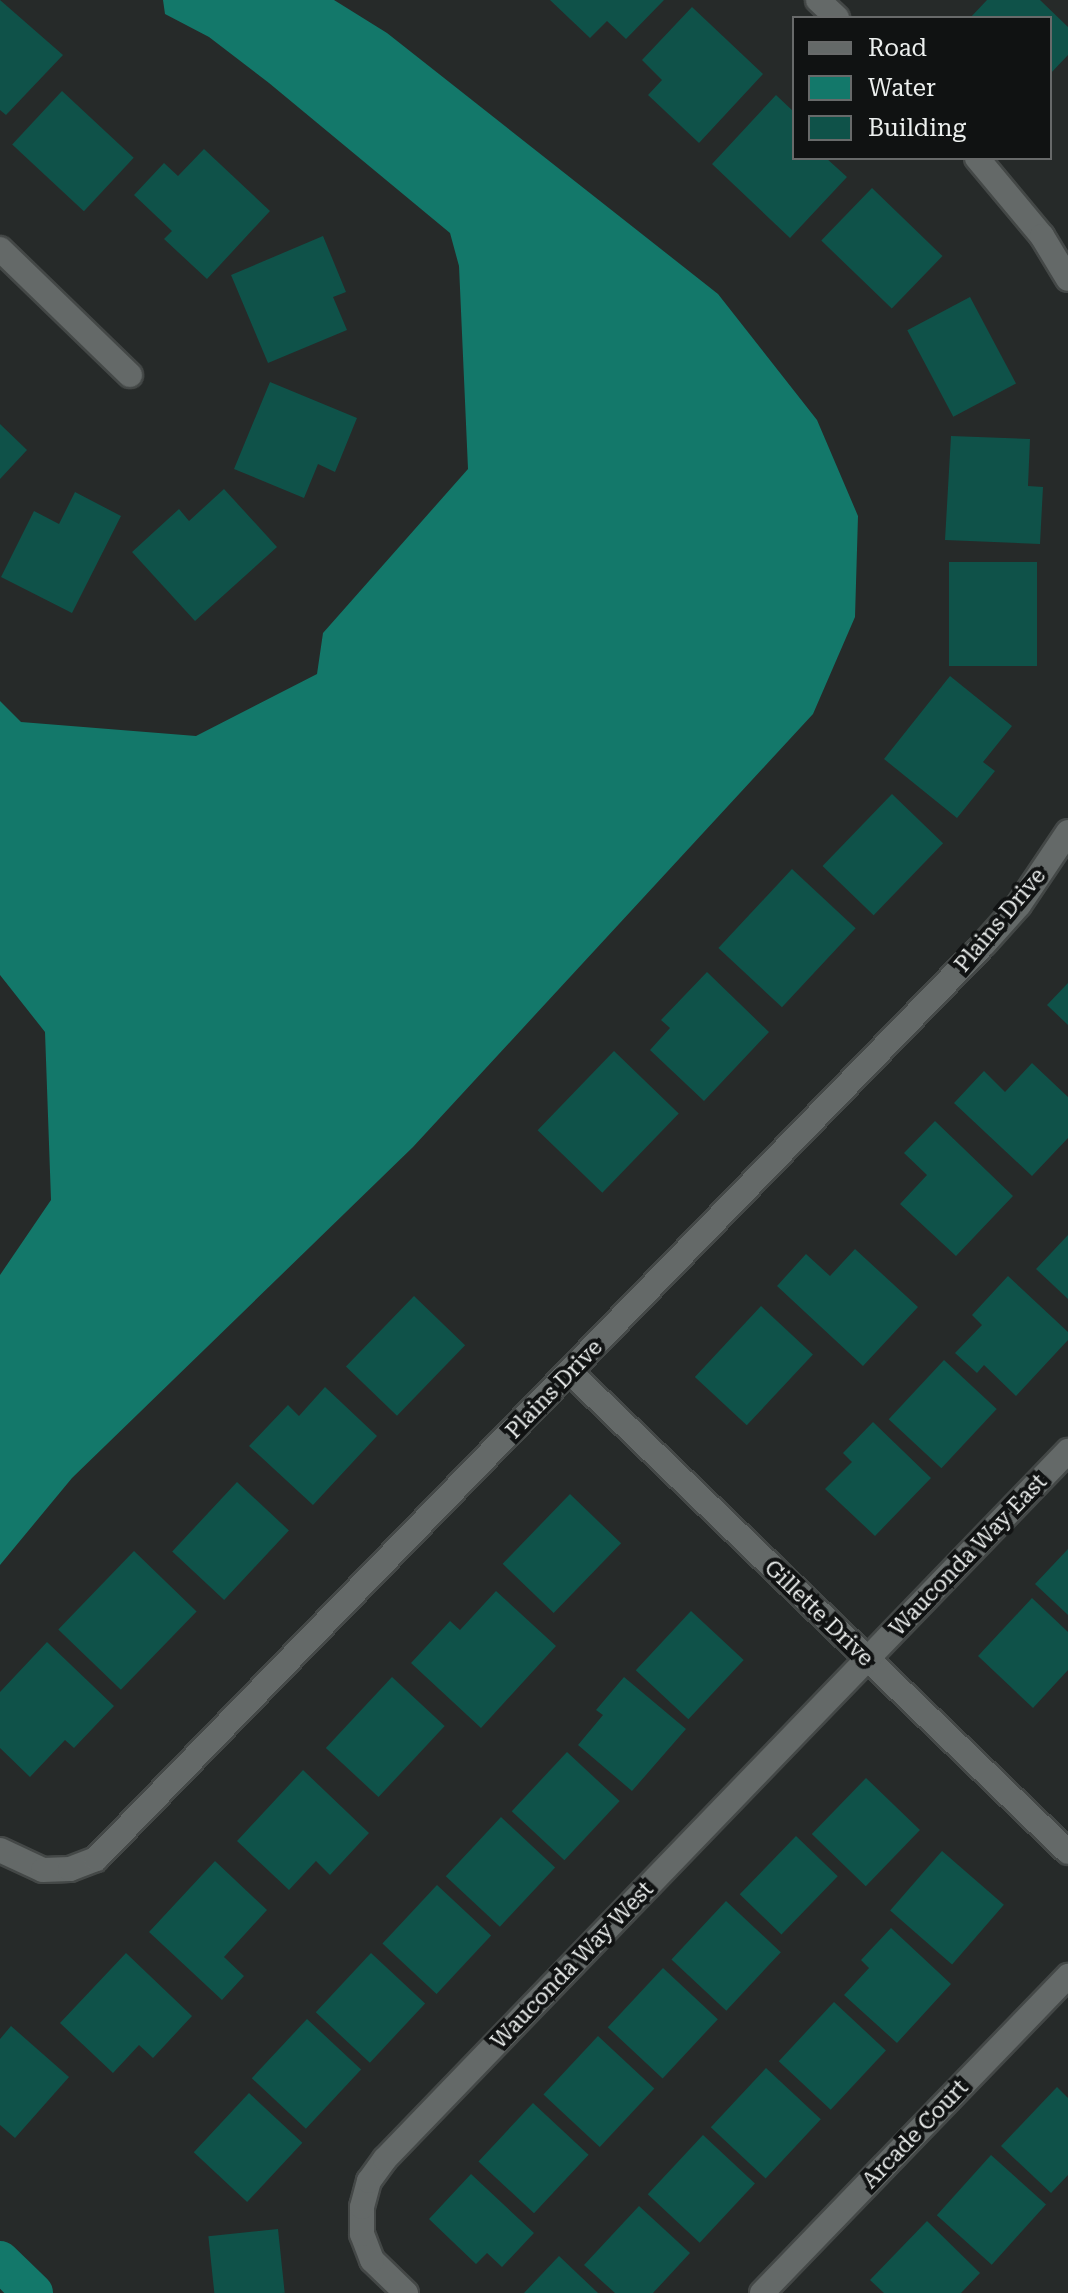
<!DOCTYPE html>
<html>
<head>
<meta charset="utf-8">
<style>
	body { margin:0 }
	#map { position:relative; width:1068px; height:2293px; overflow:hidden; background:#262a29; font-family:"Roboto Serif",serif }
	div>[style] { position:absolute }
	.water>* { inset:0; background:#13786a }
	.canal>* { height:40px; margin:-20px; padding:0 20px; transform-origin:20px; border-radius:20px; background:#13786a }
	.building>* { inset:0; background:#0f5249; transform-origin:0 0 }
	.roads { filter:drop-shadow(2px 0 #444847) drop-shadow(-2px 0 #444847) drop-shadow(0 2px #444847) drop-shadow(0 -2px #444847) }
	.minor>* { height:24px; margin:-12px; padding:0 12px; transform-origin:12px; border-radius:12px; background:#646968 }
	span { translate:-50% -50%; white-space:nowrap; text-align:center; line-height:1.15; -webkit-text-stroke:8px #101212; paint-order:stroke }
	.street-label { font-size:22px; color:#ecefee }
	.legend { position:absolute; left:792px; top:16px; width:260px; height:144px; box-sizing:border-box; background:#101212; border:2px solid #686a6a; margin:0; padding:10px 14px; list-style:none; font-size:24px; color:#ecefee }
	.legend li { display:flex; align-items:center; gap:16px; height:40px }
	.legend b { width:40px; border:2px solid #686a6a }
</style>
</head>
<body>
<div id="map">
	<div class="water">
		<div style="clip-path:polygon(163px 0,334px 0,387px 33px,718px 294px,817px 420px,858px 516px,855px 617px,813px 714px,413px 1147px,72px 1478px,0 1565px,0 1275px,51px 1200px,45px 1032px,0 975px,0 701px,21px 722px,196px 736px,317px 674px,323px 633px,468px 469px,459px 266px,450px 233px,269px 83px,209px 37px,165px 14px)"></div>
	</div>
	<div class="canal">
		<div style="left:0;top:2261px;width:46px;rotate:44.1deg"></div>
	</div>
	<div class="building">
		<div style="clip-path:polygon(0 0,63px 55px,6px 115px,0 110px)"></div>
		<div style="clip-path:polygon(550px 0,664px 0,626px 39px,607px 21px,590px 38px)"></div>
		<div style="clip-path:polygon(987px 0,1040px 0,1068px 27px,1068px 55px,1050px 74px,1050px 18px,970px 18px)"></div>
		<div style="clip-path:polygon(692px 7px,763px 74px,699px 143px,648px 95px,662px 80px,642px 60px)"></div>
		<div style="left:62px;top:91px;width:98px;height:73px;rotate:43deg"></div>
		<div style="clip-path:polygon(776px 95px,794px 112px,794px 158px,826px 158px,847px 177px,790px 238px,712px 164px)"></div>
		<div style="clip-path:polygon(204px 149px,270px 211px,207px 279px,164px 239px,172px 231px,134px 195px,164px 163px,178px 176px)"></div>
		<div style="left:872px;top:188px;width:98px;height:73px;rotate:44deg"></div>
		<div style="clip-path:polygon(323px 236px,346px 292px,333px 297px,347px 330px,268px 363px,231px 275px)"></div>
		<div style="left:970px;top:297px;width:98px;height:71px;rotate:62deg"></div>
		<div style="clip-path:polygon(270px 382px,357px 418px,335px 472px,318px 464px,304px 498px,234px 469px)"></div>
		<div style="clip-path:polygon(0 424px,27px 450px,0 479px)"></div>
		<div style="clip-path:polygon(951px 436px,1030px 439px,1028px 486px,1043px 487px,1040px 544px,945px 540px)"></div>
		<div style="clip-path:polygon(224px 489px,277px 547px,195px 621px,132px 552px,179px 509px,189px 521px)"></div>
		<div style="clip-path:polygon(75px 492px,121px 516px,72px 613px,1px 577px,34px 511px,59px 524px)"></div>
		<div style="left:949px;top:562px;width:88px;height:104px"></div>
		<div style="clip-path:polygon(950px 676px,1012px 726px,983px 762px,995px 771px,957px 818px,884px 759px)"></div>
		<div style="left:892px;top:794px;width:71px;height:100px;rotate:44deg"></div>
		<div style="left:792px;top:869px;width:87px;height:108px;rotate:43deg"></div>
		<div style="clip-path:polygon(707px 972px,769px 1032px,704px 1101px,650px 1050px,670px 1028px,661px 1020px)"></div>
		<div style="clip-path:polygon(1068px 983px,1068px 1025px,1047px 1005px)"></div>
		<div style="left:614px;top:1051px;width:90px;height:110px;rotate:44deg"></div>
		<div style="clip-path:polygon(1032px 1063px,1068px 1097px,1068px 1138px,1032px 1176px,954px 1103px,984px 1071px,1005px 1092px)"></div>
		<div style="clip-path:polygon(935px 1121px,1013px 1196px,956px 1256px,900px 1204px,927px 1175px,904px 1153px)"></div>
		<div style="clip-path:polygon(1068px 1235px,1068px 1299px,1036px 1269px)"></div>
		<div style="clip-path:polygon(855px 1249px,918px 1307px,863px 1366px,777px 1286px,806px 1254px,830px 1276px)"></div>
		<div style="clip-path:polygon(1008px 1276px,1068px 1332px,1068px 1340px,1016px 1396px,984px 1365px,977px 1373px,955px 1353px,982px 1325px,972px 1315px)"></div>
		<div style="left:414px;top:1296px;width:71px;height:98px;rotate:44deg"></div>
		<div style="left:761px;top:1306px;width:71px;height:97px;rotate:43deg"></div>
		<div style="left:944px;top:1360px;width:72px;height:81px;rotate:43deg"></div>
		<div style="clip-path:polygon(325px 1387px,377px 1436px,313px 1505px,249px 1446px,288px 1405px,299px 1416px)"></div>
		<div style="clip-path:polygon(873px 1422px,931px 1478px,875px 1536px,825px 1489px,852px 1462px,843px 1453px)"></div>
		<div style="left:237px;top:1482px;width:71px;height:95px;rotate:43deg"></div>
		<div style="left:570px;top:1494px;width:71px;height:97px;rotate:44deg"></div>
		<div style="clip-path:polygon(1068px 1549px,1068px 1615px,1035px 1584px)"></div>
		<div style="left:134px;top:1551px;width:87px;height:109px;rotate:44deg"></div>
		<div style="clip-path:polygon(496px 1591px,556px 1646px,481px 1728px,411px 1663px,450px 1621px,460px 1630px)"></div>
		<div style="clip-path:polygon(1032px 1598px,1068px 1632px,1068px 1670px,1033px 1708px,978px 1656px)"></div>
		<div style="left:691px;top:1611px;width:72px;height:81px;rotate:43deg"></div>
		<div style="clip-path:polygon(47px 1642px,114px 1706px,74px 1748px,65px 1740px,30px 1777px,0 1748px,0 1692px)"></div>
		<div style="left:392px;top:1677px;width:72px;height:97px;rotate:43deg"></div>
		<div style="clip-path:polygon(624px 1677px,686px 1729px,632px 1791px,578px 1745px,603px 1715px,596px 1710px)"></div>
		<div style="left:567px;top:1752px;width:72px;height:81px;rotate:43deg"></div>
		<div style="clip-path:polygon(303px 1770px,369px 1833px,330px 1875px,316px 1861px,289px 1890px,237px 1841px)"></div>
		<div style="left:866px;top:1778px;width:75px;height:78px;rotate:44deg"></div>
		<div style="left:501px;top:1817px;width:74px;height:81px;rotate:43deg"></div>
		<div style="left:796px;top:1836px;width:58px;height:81px;rotate:44deg"></div>
		<div style="left:942px;top:1851px;width:82px;height:79px;rotate:41deg"></div>
		<div style="clip-path:polygon(215px 1861px,267px 1910px,224px 1957px,244px 1976px,222px 2000px,149px 1932px)"></div>
		<div style="left:437px;top:1885px;width:74px;height:80px;rotate:43deg"></div>
		<div style="left:726px;top:1901px;width:75px;height:80px;rotate:43deg"></div>
		<div style="clip-path:polygon(891px 1928px,951px 1984px,897px 2043px,844px 1995px,869px 1968px,861px 1960px)"></div>
		<div style="clip-path:polygon(126px 1953px,192px 2016px,153px 2058px,139px 2045px,113px 2073px,60px 2023px)"></div>
		<div style="left:371px;top:1953px;width:74px;height:81px;rotate:43deg"></div>
		<div style="left:663px;top:1968px;width:75px;height:81px;rotate:43deg"></div>
		<div style="left:834px;top:2002px;width:71px;height:81px;rotate:43deg"></div>
		<div style="left:307px;top:2019px;width:74px;height:81px;rotate:43deg"></div>
		<div style="clip-path:polygon(11px 2026px,69px 2077px,15px 2138px,0 2125px,0 2039px)"></div>
		<div style="left:598px;top:2036px;width:77px;height:80px;rotate:43deg"></div>
		<div style="left:766px;top:2068px;width:75px;height:81px;rotate:43deg"></div>
		<div style="clip-path:polygon(1057px 2087px,1068px 2098px,1068px 2175px,1051px 2193px,1001px 2146px)"></div>
		<div style="left:249px;top:2093px;width:73px;height:81px;rotate:43deg"></div>
		<div style="left:533px;top:2103px;width:76px;height:80px;rotate:43deg"></div>
		<div style="left:703px;top:2135px;width:71px;height:81px;rotate:43deg"></div>
		<div style="left:991px;top:2155px;width:74px;height:81px;rotate:42deg"></div>
		<div style="clip-path:polygon(471px 2174px,534px 2233px,502px 2267px,487px 2253px,476px 2264px,429px 2219px)"></div>
		<div style="clip-path:polygon(639px 2206px,690px 2253px,653px 2293px,615px 2293px,584px 2265px)"></div>
		<div style="clip-path:polygon(927px 2221px,980px 2273px,961px 2293px,884px 2293px,870px 2280px)"></div>
		<div style="left:278px;top:2229px;width:64px;height:70px;rotate:84deg"></div>
		<div style="clip-path:polygon(559px 2256px,598px 2293px,524px 2293px)"></div>
	</div>
	<div class="roads">
		<div class="minor">
			<div style="left:818px;top:0;width:26px;rotate:43deg"></div>
			<div style="left:977px;top:158px;width:102px;rotate:50.2deg"></div>
			<div style="left:1042px;top:236px;width:50px;rotate:58.8deg"></div>
			<div style="left:0;top:249px;width:181px;rotate:44.1deg"></div>
			<div style="left:571px;top:1373px;width:690px;rotate:43.94deg"></div>
			<div style="left:0;top:1850px;width:47px;rotate:24.9deg"></div>
			<div style="left:43px;top:1870px;width:27px;rotate:-2deg"></div>
			<div style="left:70px;top:1869px;width:28px;rotate:-21deg"></div>
			<div style="left:96px;top:1859px;width:1275px;rotate:-45.86deg"></div>
			<div style="left:984px;top:944px;width:52px;rotate:-48.1deg"></div>
			<div style="left:1019px;top:905px;width:88px;rotate:-56.1deg"></div>
			<div style="left:406px;top:2293px;width:47px;rotate:-135.9deg"></div>
			<div style="left:372px;top:2260px;width:28px;rotate:-111deg"></div>
			<div style="left:362px;top:2234px;width:27px;rotate:-90deg"></div>
			<div style="left:362px;top:2207px;width:27px;rotate:-75deg"></div>
			<div style="left:369px;top:2181px;width:27px;rotate:-54deg"></div>
			<div style="left:385px;top:2159px;width:984px;rotate:-46.03deg"></div>
			<div style="left:762px;top:2293px;width:441px;rotate:-46deg"></div>
		</div>
	</div>
	<div class="street-label">
		<span style="left:1000px;top:920px;rotate:-50deg">Plains Drive</span>
		<span style="left:554px;top:1389px;rotate:-46deg">Plains Drive</span>
		<span style="left:968px;top:1555px;rotate:-46deg">Wauconda Way East</span>
		<span style="left:819px;top:1613px;rotate:44deg">Gillette Drive</span>
		<span style="left:572px;top:1965px;rotate:-46deg">Wauconda Way West</span>
		<span style="left:915px;top:2134px;rotate:-46deg">Arcade Court</span>
	</div>
	<ul class="legend">
	<li><b style="height:10px;background:#646968"></b>Road</li>
	<li><b style="height:22px;background:#13786a"></b>Water</li>
	<li><b style="height:22px;background:#0f5249"></b>Building</li>
	</ul>
</div>
</body>
</html>
